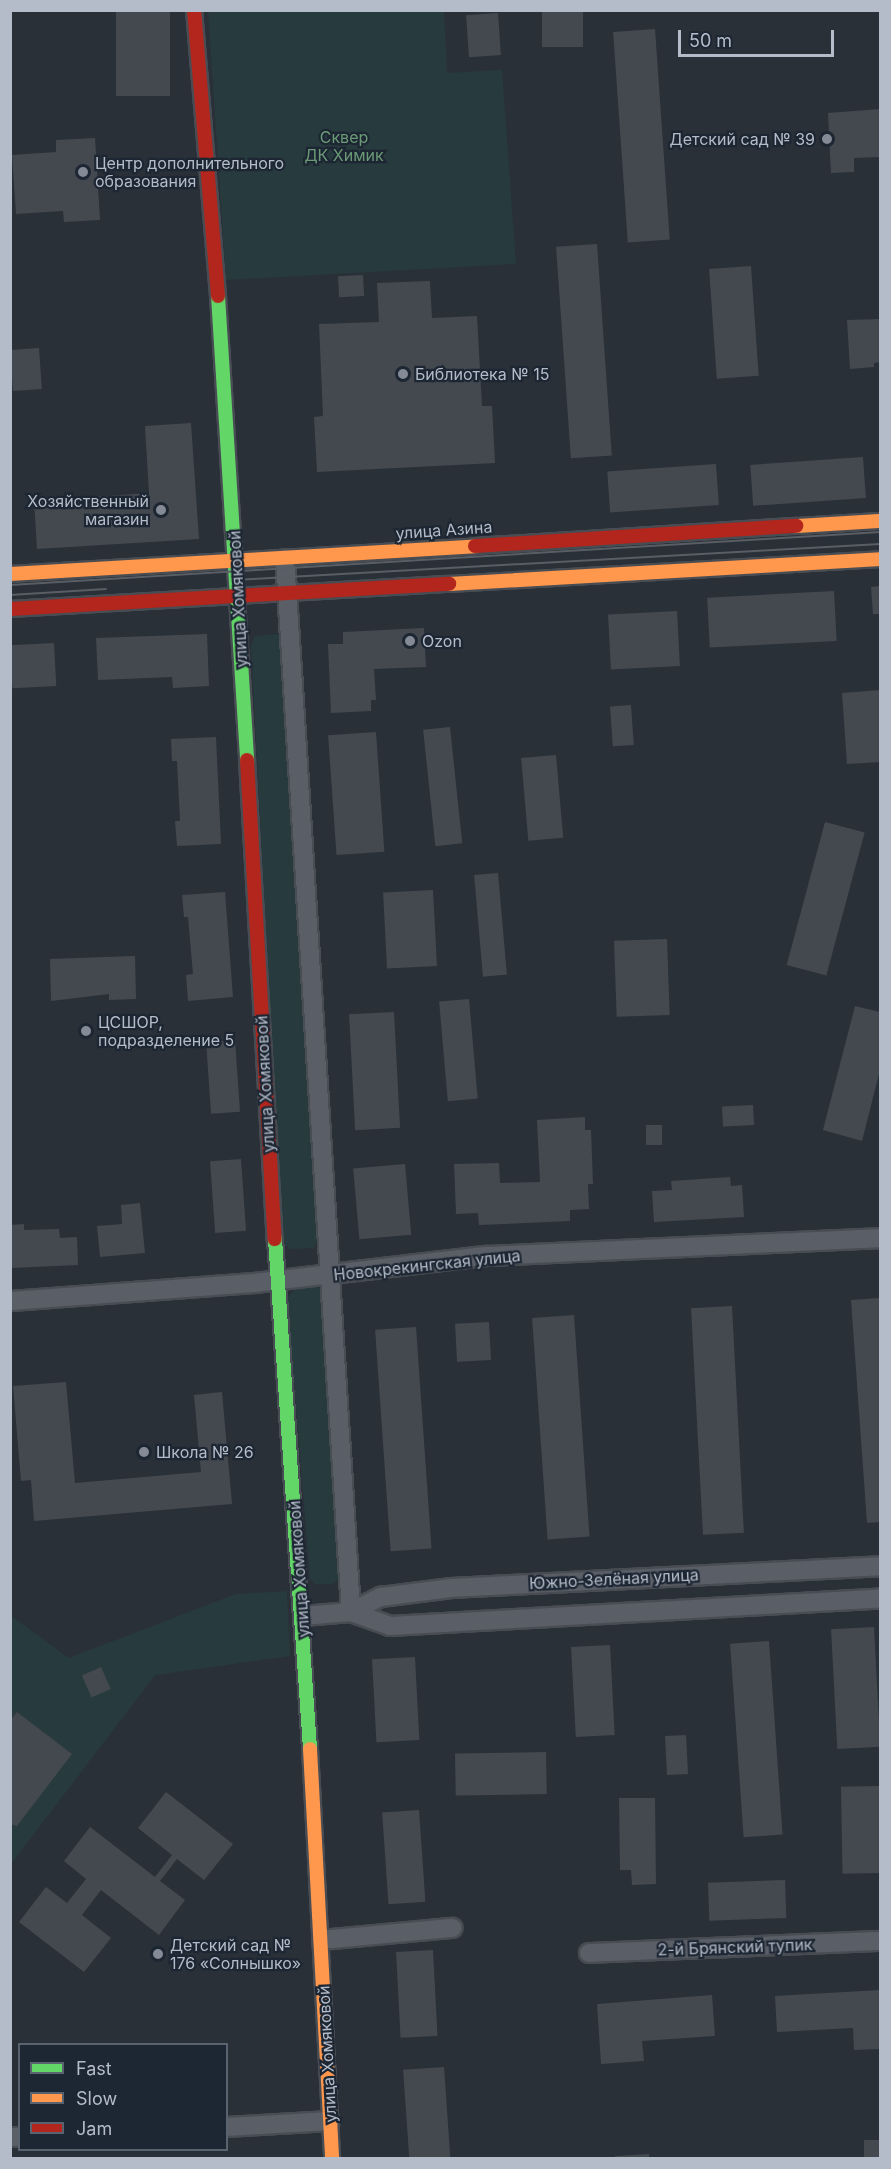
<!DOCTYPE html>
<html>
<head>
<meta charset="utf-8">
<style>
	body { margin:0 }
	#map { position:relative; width:891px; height:2169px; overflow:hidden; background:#2a3038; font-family:Inter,sans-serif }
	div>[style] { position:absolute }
	.green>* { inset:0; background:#273a3e }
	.building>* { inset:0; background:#444950; transform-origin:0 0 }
	.roads { filter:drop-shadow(2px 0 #484c53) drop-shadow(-2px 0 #484c53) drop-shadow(0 2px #484c53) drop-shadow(0 -2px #484c53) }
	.street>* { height:18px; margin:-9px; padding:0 9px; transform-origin:9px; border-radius:9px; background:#5a5e66 }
	.fast>* { height:14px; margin:-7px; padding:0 7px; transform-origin:7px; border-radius:7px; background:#63d668 }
	.slow>* { height:14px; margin:-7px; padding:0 7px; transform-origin:7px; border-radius:7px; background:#ff974d }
	.jam>* { height:14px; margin:-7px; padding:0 7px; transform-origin:7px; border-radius:7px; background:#b3261e }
	.tram>* { height:1.5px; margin:-0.75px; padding:0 0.75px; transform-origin:0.75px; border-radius:0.75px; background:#595d64 }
	.dots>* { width:16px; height:16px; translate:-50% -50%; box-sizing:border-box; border:3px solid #1d2633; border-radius:50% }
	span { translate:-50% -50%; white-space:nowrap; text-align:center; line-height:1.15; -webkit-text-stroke:4.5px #1d2633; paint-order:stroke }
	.park-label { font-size:16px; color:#6b9a76 }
	.poi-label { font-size:16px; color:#b4bcc9 }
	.right { translate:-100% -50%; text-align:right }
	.left { translate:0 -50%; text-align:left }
	.street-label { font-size:16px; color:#b4bcc9 }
	.frame { position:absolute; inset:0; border:12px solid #b4bcc9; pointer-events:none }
	.legend { position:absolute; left:18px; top:2043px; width:210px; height:108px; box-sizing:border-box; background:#1d2633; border:2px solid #59626f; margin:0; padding:8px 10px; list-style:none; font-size:18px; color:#b4bcc9 }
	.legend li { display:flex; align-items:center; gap:12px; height:30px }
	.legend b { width:30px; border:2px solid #59626f }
	.scale { position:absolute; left:678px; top:30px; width:156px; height:27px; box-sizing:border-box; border:3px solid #b4bcc9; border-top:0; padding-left:8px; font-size:18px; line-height:21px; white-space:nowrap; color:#b4bcc9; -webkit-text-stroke:4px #1d2633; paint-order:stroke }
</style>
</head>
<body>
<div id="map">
	<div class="green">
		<div style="clip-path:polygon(208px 11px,444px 11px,447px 73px,502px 70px,516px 264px,226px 280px)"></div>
		<div style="clip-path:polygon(278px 634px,283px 641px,317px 1240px,314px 1248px,290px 1249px,282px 1241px,251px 645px,255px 636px)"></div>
		<div style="clip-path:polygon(300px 1285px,317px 1286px,325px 1295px,340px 1571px,338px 1580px,332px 1584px,315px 1584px,310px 1579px,287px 1297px)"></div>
		<div style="clip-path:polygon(287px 1591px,290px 1656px,155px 1675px,11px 1864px,11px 1616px,69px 1658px,236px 1594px)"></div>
	</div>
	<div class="building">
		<div style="left:116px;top:10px;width:54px;height:86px"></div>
		<div style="left:542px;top:10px;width:41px;height:37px"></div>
		<div style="left:498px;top:13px;width:42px;height:32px;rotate:86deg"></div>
		<div style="left:655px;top:29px;width:211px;height:42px;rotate:86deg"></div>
		<div style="clip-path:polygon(880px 109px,880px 157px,854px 158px,854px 172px,831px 173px,828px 113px)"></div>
		<div style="clip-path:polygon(95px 138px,100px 220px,64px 222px,63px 211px,16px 214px,12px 155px,56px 152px,56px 140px)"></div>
		<div style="left:597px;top:244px;width:212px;height:41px;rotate:86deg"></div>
		<div style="left:751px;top:266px;width:110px;height:42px;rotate:86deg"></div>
		<div style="left:363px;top:275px;width:21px;height:25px;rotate:87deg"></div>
		<div style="clip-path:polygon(430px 281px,432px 318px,477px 316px,482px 406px,492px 406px,495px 463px,317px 472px,314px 417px,323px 416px,319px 324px,379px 322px,377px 283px)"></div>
		<div style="clip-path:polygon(880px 319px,880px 362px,874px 363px,874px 367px,850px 369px,847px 320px)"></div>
		<div style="left:39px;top:348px;width:41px;height:29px;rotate:86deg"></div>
		<div style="clip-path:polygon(191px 423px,199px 539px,37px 549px,34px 501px,149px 493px,145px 426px)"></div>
		<div style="left:863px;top:457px;width:41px;height:113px;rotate:86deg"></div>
		<div style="left:716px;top:464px;width:41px;height:109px;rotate:86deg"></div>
		<div style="clip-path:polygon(880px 586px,880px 614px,873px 614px,871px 587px)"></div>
		<div style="left:834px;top:591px;width:50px;height:127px;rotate:87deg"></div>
		<div style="left:677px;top:611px;width:55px;height:69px;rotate:87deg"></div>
		<div style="clip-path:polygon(424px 628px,426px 667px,374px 669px,376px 700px,371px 700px,371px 711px,331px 713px,328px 644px,343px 644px,343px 632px)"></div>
		<div style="clip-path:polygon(207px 634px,209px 686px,173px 688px,172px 677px,98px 680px,96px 638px)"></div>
		<div style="left:54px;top:643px;width:43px;height:44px;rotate:87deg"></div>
		<div style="clip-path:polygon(880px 690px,880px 762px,847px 764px,842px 693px)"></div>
		<div style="left:631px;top:705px;width:40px;height:21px;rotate:86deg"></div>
		<div style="left:450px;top:727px;width:117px;height:27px;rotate:84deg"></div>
		<div style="left:376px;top:732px;width:120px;height:48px;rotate:86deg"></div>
		<div style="clip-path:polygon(216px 737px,221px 844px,177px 846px,175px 821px,180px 821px,177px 761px,172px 761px,171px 739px)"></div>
		<div style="left:556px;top:755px;width:83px;height:35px;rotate:85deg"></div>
		<div style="left:825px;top:822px;width:41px;height:148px;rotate:15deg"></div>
		<div style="left:498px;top:873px;width:102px;height:24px;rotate:85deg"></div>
		<div style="left:433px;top:890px;width:76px;height:50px;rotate:87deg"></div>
		<div style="clip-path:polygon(225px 892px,233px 997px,188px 1001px,186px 975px,193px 974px,188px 917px,184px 917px,182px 895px)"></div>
		<div style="left:667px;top:939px;width:76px;height:53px;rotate:88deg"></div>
		<div style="clip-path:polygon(135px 956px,136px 999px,109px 1000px,109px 994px,51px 1001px,50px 959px)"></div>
		<div style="left:469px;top:999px;width:100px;height:30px;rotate:85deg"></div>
		<div style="clip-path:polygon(855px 1006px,880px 1012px,880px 1070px,862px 1141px,823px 1130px)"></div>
		<div style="left:394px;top:1012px;width:116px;height:45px;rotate:87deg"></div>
		<div style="left:235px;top:1040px;width:72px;height:29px;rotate:86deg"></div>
		<div style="left:753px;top:1105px;width:20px;height:31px;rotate:87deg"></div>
		<div style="clip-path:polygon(585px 1117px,585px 1130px,591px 1130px,593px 1184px,588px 1184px,589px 1209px,570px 1210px,570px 1221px,479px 1225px,478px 1213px,456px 1214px,454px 1164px,499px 1163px,500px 1183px,540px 1182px,537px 1120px)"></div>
		<div style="left:646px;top:1125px;width:16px;height:20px"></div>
		<div style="left:241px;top:1159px;width:72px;height:31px;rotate:86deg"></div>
		<div style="left:405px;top:1164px;width:71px;height:52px;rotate:85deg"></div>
		<div style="clip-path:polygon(730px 1177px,731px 1186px,742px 1185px,744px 1217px,654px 1222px,652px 1191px,672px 1190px,671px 1181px)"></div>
		<div style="clip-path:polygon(140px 1203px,145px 1253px,100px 1257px,97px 1226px,122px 1224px,121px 1205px)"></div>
		<div style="clip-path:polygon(24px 1224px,24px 1230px,59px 1229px,60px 1238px,77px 1237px,78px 1265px,11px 1268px,10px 1225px)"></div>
		<div style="clip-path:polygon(880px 1298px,880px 1522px,867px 1523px,851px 1300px)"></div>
		<div style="left:732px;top:1306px;width:227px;height:41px;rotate:87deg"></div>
		<div style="left:574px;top:1315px;width:222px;height:42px;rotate:86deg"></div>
		<div style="left:489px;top:1322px;width:38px;height:34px;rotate:87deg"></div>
		<div style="left:416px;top:1327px;width:222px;height:41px;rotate:86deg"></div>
		<div style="clip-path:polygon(66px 1382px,75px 1483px,201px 1472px,194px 1395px,222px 1392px,232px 1504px,34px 1521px,31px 1480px,21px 1481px,13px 1386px)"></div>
		<div style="left:874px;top:1627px;width:120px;height:43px;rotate:87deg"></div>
		<div style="left:769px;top:1641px;width:194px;height:39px;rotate:86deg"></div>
		<div style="left:610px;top:1645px;width:90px;height:39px;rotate:87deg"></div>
		<div style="left:415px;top:1657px;width:83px;height:43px;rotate:87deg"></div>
		<div style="left:101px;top:1667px;width:24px;height:21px;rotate:66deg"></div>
		<div style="clip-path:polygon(17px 1712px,72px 1754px,17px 1826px,10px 1824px,10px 1721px)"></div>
		<div style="left:686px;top:1735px;width:39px;height:21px;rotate:87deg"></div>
		<div style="left:546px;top:1752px;width:42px;height:91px;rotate:89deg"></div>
		<div style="left:879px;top:1786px;width:87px;height:38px;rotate:89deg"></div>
		<div style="clip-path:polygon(166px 1792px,233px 1844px,204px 1880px,177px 1859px,160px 1881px,185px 1900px,159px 1935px,101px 1890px,82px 1915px,111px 1938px,84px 1972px,19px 1922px,46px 1887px,67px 1903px,86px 1879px,64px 1861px,90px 1827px,155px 1877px,172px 1855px,138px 1828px)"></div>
		<div style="clip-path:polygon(619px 1798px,655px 1798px,656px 1884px,632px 1885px,631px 1870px,620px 1870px)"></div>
		<div style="left:419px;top:1810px;width:92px;height:37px;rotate:86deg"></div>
		<div style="left:785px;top:1880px;width:38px;height:77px;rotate:88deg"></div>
		<div style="left:433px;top:1950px;width:86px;height:37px;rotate:87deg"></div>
		<div style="clip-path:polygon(880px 1990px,880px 2049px,854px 2050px,853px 2028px,777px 2032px,775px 1996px)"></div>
		<div style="clip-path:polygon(712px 1995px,715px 2036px,642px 2041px,644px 2061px,601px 2064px,597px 2004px)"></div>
		<div style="left:444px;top:2067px;width:91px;height:41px;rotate:86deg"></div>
		<div style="left:880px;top:2140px;width:18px;height:16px;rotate:90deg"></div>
		<div style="clip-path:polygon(649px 2154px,649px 2158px,615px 2158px,615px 2156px)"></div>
	</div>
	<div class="roads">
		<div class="street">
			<div style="left:285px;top:559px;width:1055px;rotate:86.41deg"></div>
			<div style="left:351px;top:1612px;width:34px;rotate:-27deg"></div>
			<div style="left:381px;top:1597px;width:71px;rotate:-7.3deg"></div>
			<div style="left:451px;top:1588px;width:430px;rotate:-2.9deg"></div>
			<div style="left:10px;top:1301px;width:246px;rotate:-4.2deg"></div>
			<div style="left:255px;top:1283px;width:233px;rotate:-6.7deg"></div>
			<div style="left:486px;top:1256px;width:394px;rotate:-2.6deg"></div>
			<div style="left:303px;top:1616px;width:48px;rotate:-4.8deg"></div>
			<div style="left:351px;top:1612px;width:41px;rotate:19.7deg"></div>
			<div style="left:390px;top:1626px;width:491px;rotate:-3.2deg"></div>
			<div style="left:322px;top:1940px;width:131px;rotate:-5.3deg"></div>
			<div style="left:589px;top:1953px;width:291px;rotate:-2.4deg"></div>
			<div style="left:226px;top:2127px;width:104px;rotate:-3.3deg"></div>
			<div style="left:10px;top:2137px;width:10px"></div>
		</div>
		<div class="fast">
			<div style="left:218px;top:296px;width:465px;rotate:86.4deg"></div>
			<div style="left:275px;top:1239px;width:511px;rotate:86.07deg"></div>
		</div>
		<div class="slow">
			<div style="left:796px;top:526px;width:84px;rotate:-3.4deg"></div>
			<div style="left:10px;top:574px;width:466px;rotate:-3.4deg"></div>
			<div style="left:449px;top:584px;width:432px;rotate:-3.3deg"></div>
			<div style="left:310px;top:1749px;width:410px;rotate:86.9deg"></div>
		</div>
		<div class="jam">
			<div style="left:194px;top:10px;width:287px;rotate:85.2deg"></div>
			<div style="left:475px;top:546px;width:322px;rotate:-3.6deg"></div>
			<div style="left:10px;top:609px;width:440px;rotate:-3.3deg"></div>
			<div style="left:247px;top:760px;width:480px;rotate:86.7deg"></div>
		</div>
	</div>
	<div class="tram">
		<div style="left:235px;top:580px;width:646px;rotate:-3.19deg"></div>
		<div style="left:10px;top:585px;width:872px;rotate:-3.49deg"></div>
		<div style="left:10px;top:595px;width:96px;rotate:-3.6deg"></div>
	</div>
	<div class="dots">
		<div style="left:827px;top:139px;background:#848b96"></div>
		<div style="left:83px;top:172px;background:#848b96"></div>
		<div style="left:403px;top:374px;background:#848b96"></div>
		<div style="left:161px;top:510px;background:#848b96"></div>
		<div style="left:410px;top:641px;background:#848b96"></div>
		<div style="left:86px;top:1031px;background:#848b96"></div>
		<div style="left:144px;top:1452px;background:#848b96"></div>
		<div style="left:158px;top:1954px;background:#848b96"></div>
	</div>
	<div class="park-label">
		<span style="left:344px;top:146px">Сквер<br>ДК Химик</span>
	</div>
	<div class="poi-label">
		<span class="right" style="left:815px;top:139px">Детский сад № 39</span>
		<span class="left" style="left:95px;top:172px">Центр дополнительного<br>образования</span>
		<span class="left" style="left:415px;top:374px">Библиотека № 15</span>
		<span class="right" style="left:149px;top:510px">Хозяйственный<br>магазин</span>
		<span class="left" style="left:422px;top:641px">Ozon</span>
		<span class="left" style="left:98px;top:1031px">ЦСШОР,<br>подразделение 5</span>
		<span class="left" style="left:156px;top:1452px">Школа № 26</span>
		<span class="left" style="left:170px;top:1954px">Детский сад №<br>176 «Солнышко»</span>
	</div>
	<div class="street-label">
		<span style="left:444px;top:530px;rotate:-4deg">улица Азина</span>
		<span style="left:238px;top:599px;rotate:-93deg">улица Хомяковой</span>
		<span style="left:265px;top:1084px;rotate:-93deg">улица Хомяковой</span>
		<span style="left:427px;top:1265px;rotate:-6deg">Новокрекингская улица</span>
		<span style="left:299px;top:1569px;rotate:-94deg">улица Хомяковой</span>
		<span style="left:614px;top:1579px;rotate:-3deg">Южно-Зелёная улица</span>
		<span style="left:735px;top:1947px;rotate:-2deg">2-й Брянский тупик</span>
		<span style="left:327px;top:2054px;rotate:-93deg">улица Хомяковой</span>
	</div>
	<div class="frame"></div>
	<ul class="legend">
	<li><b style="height:8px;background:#63d668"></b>Fast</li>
	<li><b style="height:8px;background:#ff974d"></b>Slow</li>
	<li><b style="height:8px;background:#b3261e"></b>Jam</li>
	</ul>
	<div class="scale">50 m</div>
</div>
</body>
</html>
